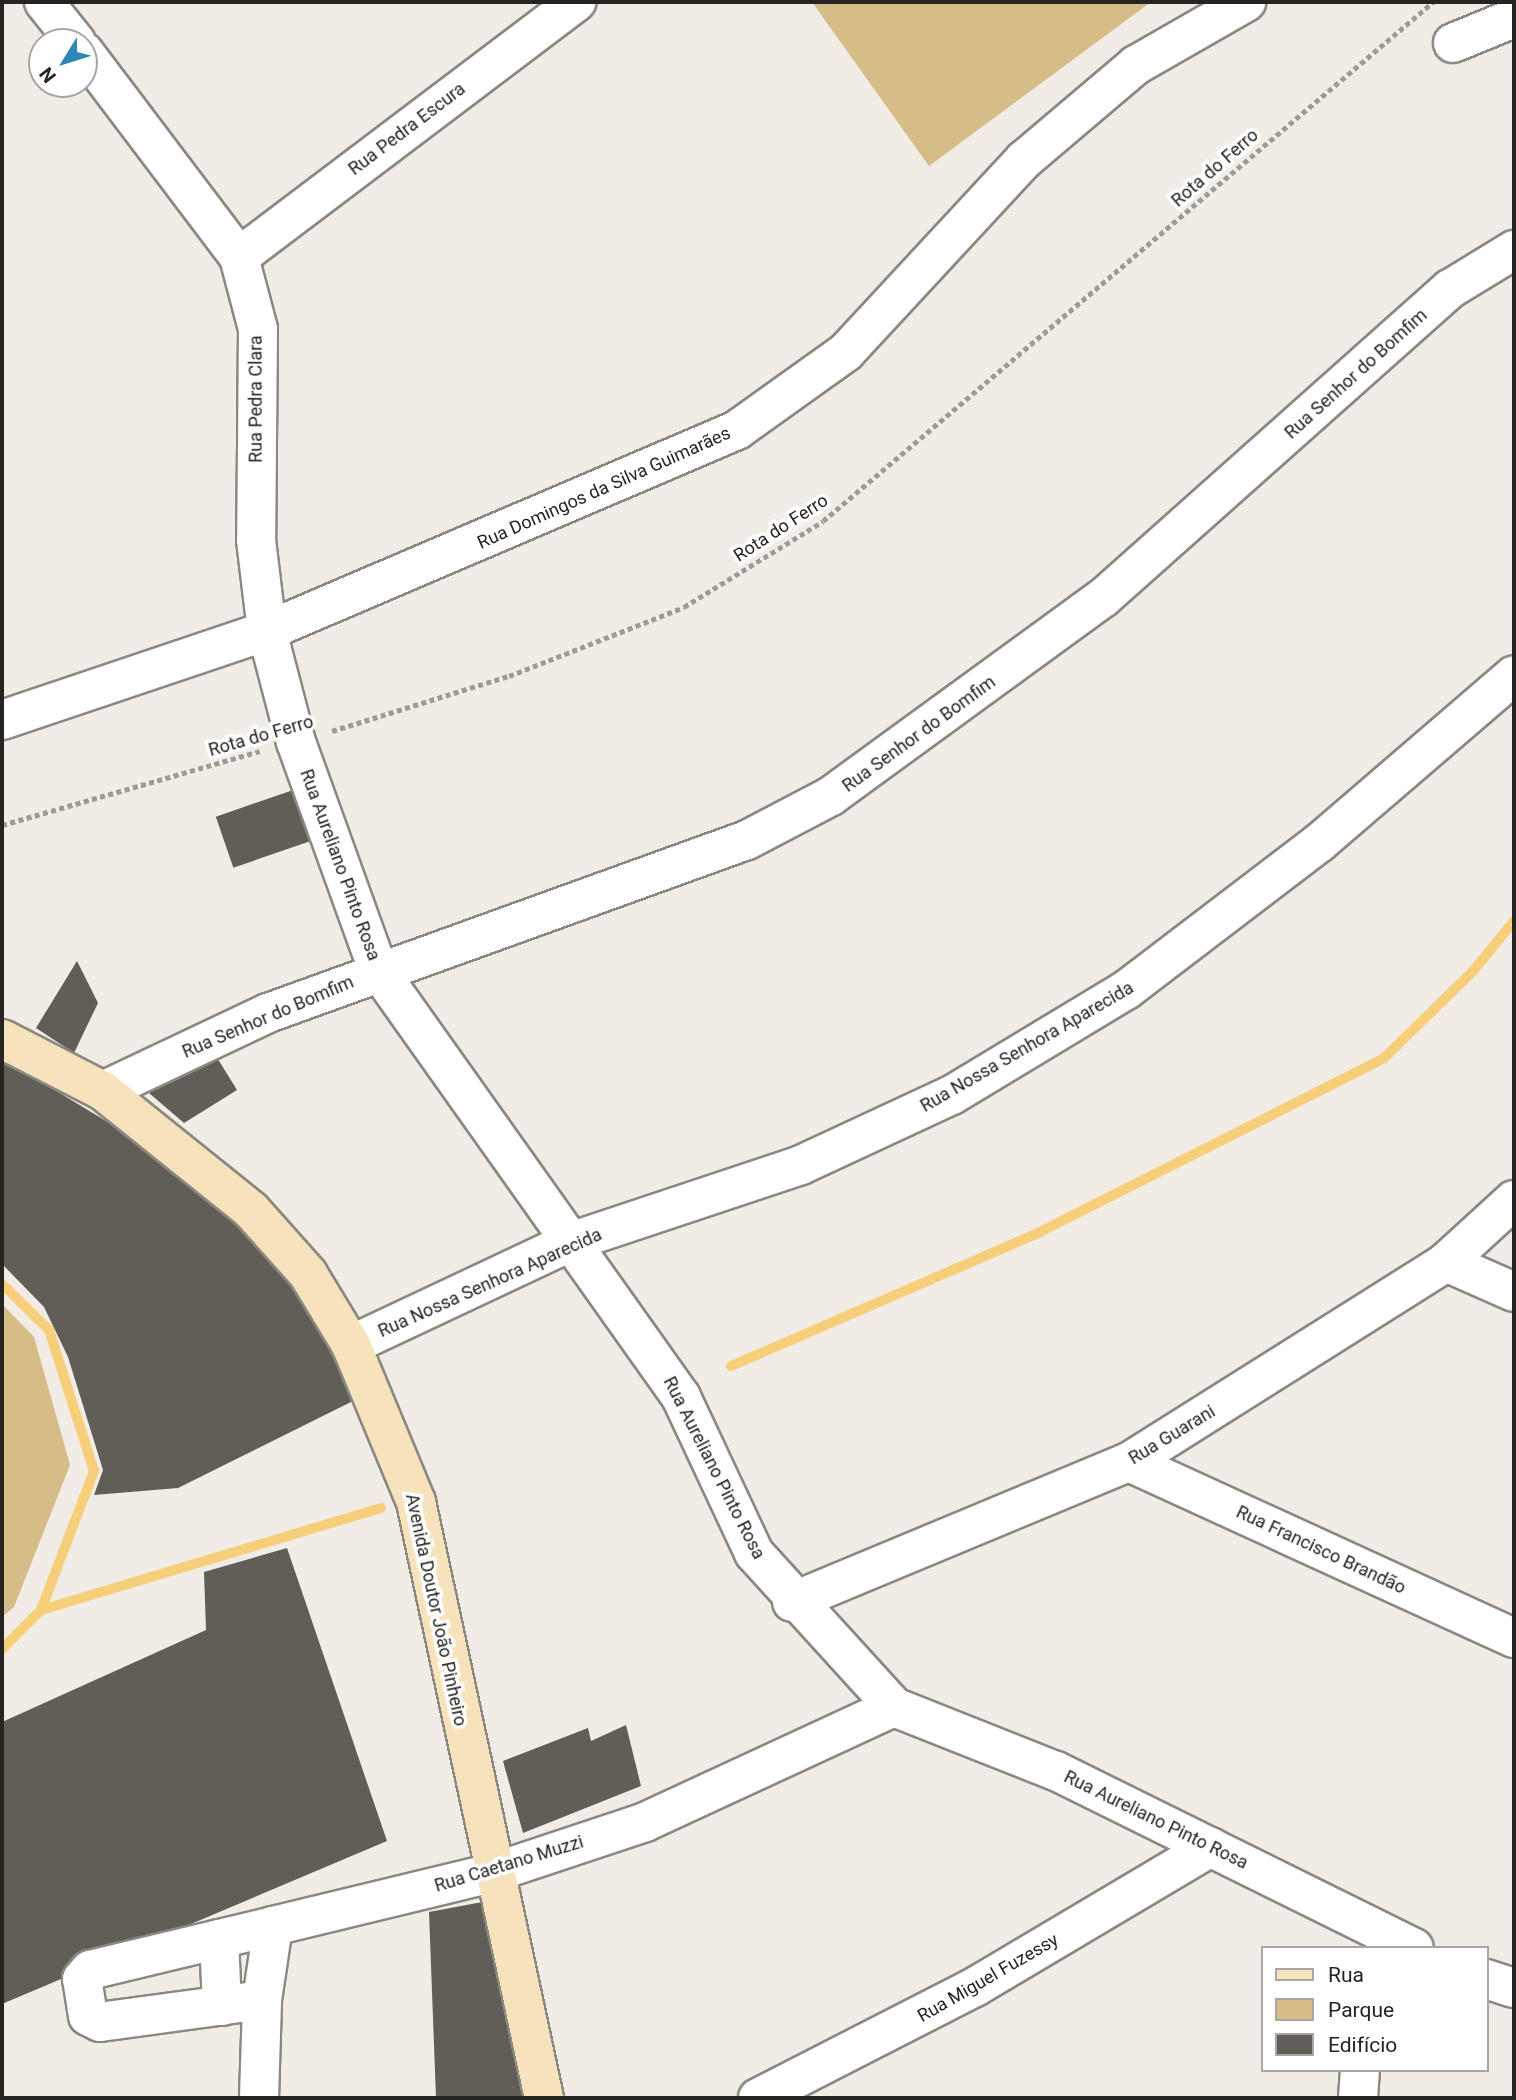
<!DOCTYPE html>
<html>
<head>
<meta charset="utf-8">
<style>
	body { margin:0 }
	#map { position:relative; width:1516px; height:2100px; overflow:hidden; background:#f1ede6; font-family:Roboto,sans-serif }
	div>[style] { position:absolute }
	.green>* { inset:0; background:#d6bc86 }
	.stream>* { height:10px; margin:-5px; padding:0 5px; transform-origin:5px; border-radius:5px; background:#f7cf7b }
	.building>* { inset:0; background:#615e58; transform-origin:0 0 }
	.path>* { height:4.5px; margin-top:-2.25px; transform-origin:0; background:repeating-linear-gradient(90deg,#9e9b95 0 5px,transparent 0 8.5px) }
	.roads { filter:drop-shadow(2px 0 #8b8882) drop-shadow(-2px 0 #8b8882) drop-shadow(0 2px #8b8882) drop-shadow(0 -2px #8b8882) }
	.minor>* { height:38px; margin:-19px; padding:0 19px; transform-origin:19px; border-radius:19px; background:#fff }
	.major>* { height:38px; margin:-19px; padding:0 19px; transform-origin:19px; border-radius:19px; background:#f7e3bb }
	span { translate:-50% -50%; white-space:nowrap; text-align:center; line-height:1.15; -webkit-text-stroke:7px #fff; paint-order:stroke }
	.street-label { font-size:18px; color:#252421 }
	.frame { position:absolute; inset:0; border:4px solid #252421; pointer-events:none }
	.legend { position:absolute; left:1261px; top:1946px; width:228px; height:126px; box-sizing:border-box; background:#fff; border:2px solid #a8a7a6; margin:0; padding:9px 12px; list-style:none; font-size:21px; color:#252421 }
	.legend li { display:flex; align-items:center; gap:14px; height:35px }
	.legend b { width:35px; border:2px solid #a8a7a6 }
	.north { position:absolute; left:28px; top:28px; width:70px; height:70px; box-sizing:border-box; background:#fff; border:2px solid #a8a7a6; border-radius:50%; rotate:232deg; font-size:19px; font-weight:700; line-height:28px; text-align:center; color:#252421 }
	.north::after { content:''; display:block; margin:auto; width:24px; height:32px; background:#2e88b6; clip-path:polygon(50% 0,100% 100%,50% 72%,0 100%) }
</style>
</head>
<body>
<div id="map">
	<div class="green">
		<div style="clip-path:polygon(812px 2px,1151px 2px,929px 166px)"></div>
		<div style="clip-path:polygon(2px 1304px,34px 1337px,70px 1465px,14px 1607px,2px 1617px)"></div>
	</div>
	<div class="stream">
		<div style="left:2px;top:1284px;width:66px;rotate:44.4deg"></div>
		<div style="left:49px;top:1330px;width:148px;rotate:72.3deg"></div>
		<div style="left:94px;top:1471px;width:149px;rotate:110.9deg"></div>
		<div style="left:41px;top:1610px;width:55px;rotate:135deg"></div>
		<div style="left:731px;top:1366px;width:330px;rotate:-23.4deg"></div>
		<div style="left:1034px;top:1235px;width:392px;rotate:-26.8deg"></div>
		<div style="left:1384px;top:1058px;width:124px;rotate:-44.3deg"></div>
		<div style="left:1473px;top:971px;width:65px;rotate:-50.6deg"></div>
		<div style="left:41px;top:1610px;width:355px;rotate:-16.7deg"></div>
	</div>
	<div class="building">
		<div style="left:299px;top:788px;width:54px;height:88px;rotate:71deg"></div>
		<div style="clip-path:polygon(77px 961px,98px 1003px,74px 1053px,36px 1028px)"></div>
		<div style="clip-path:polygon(216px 1056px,237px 1090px,184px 1123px,149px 1093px)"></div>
		<div style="clip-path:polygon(2px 1058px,134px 1138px,284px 1266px,361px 1397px,178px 1488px,94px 1495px,103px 1470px,68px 1357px,44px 1307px,2px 1264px)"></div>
		<div style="clip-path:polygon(287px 1548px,387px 1841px,2px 2004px,2px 1722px,206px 1630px,204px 1572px)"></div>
		<div style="clip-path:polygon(626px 1725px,641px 1786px,523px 1833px,503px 1761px,588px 1728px,591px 1741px)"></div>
		<div style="clip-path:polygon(493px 1900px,525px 2098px,436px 2098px,429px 1912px)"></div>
	</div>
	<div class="path">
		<div style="left:332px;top:731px;width:185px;rotate:-17.3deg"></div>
		<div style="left:509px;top:676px;width:188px;rotate:-21.5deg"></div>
		<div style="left:684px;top:607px;width:163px;rotate:-31.7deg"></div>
		<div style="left:823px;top:521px;width:801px;rotate:-40.39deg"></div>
		<div style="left:2px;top:825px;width:268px;rotate:-16deg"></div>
	</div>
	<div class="roads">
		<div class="minor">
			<div style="left:44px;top:2px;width:51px;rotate:51.3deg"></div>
			<div style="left:1453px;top:43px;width:66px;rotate:-22.3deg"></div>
			<div style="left:84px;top:52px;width:257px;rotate:52.9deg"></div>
			<div style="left:239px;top:257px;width:74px;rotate:75.2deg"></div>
			<div style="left:258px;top:329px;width:211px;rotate:90.5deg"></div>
			<div style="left:256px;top:540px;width:92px;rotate:83.1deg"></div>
			<div style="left:267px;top:631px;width:115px;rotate:75.4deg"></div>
			<div style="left:296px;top:742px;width:242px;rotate:70.2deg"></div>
			<div style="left:378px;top:970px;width:524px;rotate:54.64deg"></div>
			<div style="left:681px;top:1397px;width:172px;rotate:64.9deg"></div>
			<div style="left:754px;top:1553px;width:208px;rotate:47.7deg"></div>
			<div style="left:894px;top:1707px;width:174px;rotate:21.6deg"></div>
			<div style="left:1056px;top:1771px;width:399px;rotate:26.3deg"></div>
			<div style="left:239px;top:257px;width:423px;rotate:-37.1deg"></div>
			<div style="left:2px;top:720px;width:280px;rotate:-18.6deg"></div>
			<div style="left:267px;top:631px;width:511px;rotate:-23.15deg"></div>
			<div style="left:737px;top:430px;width:134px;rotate:-35.6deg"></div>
			<div style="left:846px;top:352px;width:262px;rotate:-47.2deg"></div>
			<div style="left:1024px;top:160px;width:147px;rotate:-40.3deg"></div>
			<div style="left:1136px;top:65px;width:127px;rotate:-29.8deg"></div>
			<div style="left:103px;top:1091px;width:183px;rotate:-25.3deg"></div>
			<div style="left:268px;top:1013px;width:509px;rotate:-19.86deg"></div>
			<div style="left:747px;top:840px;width:95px;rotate:-27.6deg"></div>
			<div style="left:831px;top:796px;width:336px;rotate:-36.1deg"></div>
			<div style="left:1103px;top:598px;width:465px;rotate:-41.7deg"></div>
			<div style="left:1450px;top:289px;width:75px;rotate:-31.4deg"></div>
			<div style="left:1446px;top:1262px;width:74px;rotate:23.8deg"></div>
			<div style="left:351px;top:1345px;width:242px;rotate:-25.2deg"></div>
			<div style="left:570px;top:1242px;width:243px;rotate:-18.4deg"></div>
			<div style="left:801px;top:1165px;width:166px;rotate:-24.9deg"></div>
			<div style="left:952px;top:1095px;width:203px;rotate:-31.1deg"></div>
			<div style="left:1126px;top:990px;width:243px;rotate:-37.3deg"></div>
			<div style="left:1319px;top:843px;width:257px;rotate:-40.7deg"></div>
			<div style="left:1129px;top:1462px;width:423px;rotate:24.6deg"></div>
			<div style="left:792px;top:1602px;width:365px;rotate:-22.6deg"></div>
			<div style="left:1129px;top:1462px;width:375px;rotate:-32.2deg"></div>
			<div style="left:1446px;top:1262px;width:92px;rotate:-42.4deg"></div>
			<div style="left:219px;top:1939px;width:67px;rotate:87.4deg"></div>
			<div style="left:1486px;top:1979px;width:29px;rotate:18deg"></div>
			<div style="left:262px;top:2000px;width:163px;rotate:172.3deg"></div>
			<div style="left:100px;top:2022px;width:13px;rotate:-153deg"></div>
			<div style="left:88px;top:2016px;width:37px;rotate:-99deg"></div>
			<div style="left:82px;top:1979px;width:12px;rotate:-48deg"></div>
			<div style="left:90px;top:1970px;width:188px;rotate:-13.5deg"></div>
			<div style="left:259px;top:2098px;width:98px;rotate:-88.2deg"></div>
			<div style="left:262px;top:2000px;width:75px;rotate:-81.5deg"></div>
			<div style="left:273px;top:1926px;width:225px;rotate:-13.6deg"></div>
			<div style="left:492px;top:1873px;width:161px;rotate:-18.4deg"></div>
			<div style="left:645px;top:1822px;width:274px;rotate:-24.8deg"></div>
			<div style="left:758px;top:2098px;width:244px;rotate:-27.1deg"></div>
			<div style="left:975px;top:1987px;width:274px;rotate:-30.7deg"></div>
			<div style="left:1358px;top:2098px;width:28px;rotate:-86deg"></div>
		</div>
		<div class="major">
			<div style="left:2px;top:1039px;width:114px;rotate:27.2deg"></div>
			<div style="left:103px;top:1091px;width:190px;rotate:38.8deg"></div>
			<div style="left:251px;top:1210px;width:86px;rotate:48.3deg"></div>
			<div style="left:308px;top:1274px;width:83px;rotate:58.8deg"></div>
			<div style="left:351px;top:1345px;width:170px;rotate:67.5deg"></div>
			<div style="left:416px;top:1502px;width:610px;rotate:77.88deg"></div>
		</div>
	</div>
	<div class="street-label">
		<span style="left:407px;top:129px;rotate:-37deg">Rua Pedra Escura</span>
		<span style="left:1215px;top:168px;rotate:-41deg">Rota do Ferro</span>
		<span style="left:1356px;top:374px;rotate:-42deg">Rua Senhor do Bomfim</span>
		<span style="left:256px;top:399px;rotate:-90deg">Rua Pedra Clara</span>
		<span style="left:604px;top:488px;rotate:-24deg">Rua Domingos da Silva Guimarães</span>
		<span style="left:781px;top:528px;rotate:-33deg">Rota do Ferro</span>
		<span style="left:919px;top:734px;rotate:-36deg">Rua Senhor do Bomfim</span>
		<span style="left:261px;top:736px;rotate:-16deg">Rota do Ferro</span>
		<span style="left:340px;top:865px;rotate:70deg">Rua Aureliano Pinto Rosa</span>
		<span style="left:268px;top:1017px;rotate:-23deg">Rua Senhor do Bomfim</span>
		<span style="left:1027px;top:1047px;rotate:-30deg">Rua Nossa Senhora Aparecida</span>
		<span style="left:490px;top:1283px;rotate:-24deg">Rua Nossa Senhora Aparecida</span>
		<span style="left:1172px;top:1435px;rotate:-31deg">Rua Guarani</span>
		<span style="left:714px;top:1468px;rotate:63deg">Rua Aureliano Pinto Rosa</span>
		<span style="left:1321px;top:1550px;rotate:25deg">Rua Francisco Brandão</span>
		<span style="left:436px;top:1610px;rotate:78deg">Avenida Doutor João Pinheiro</span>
		<span style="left:1156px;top:1820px;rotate:26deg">Rua Aureliano Pinto Rosa</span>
		<span style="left:509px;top:1864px;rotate:-17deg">Rua Caetano Muzzi</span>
		<span style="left:988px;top:1978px;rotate:-30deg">Rua Miguel Fuzessy</span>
	</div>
	<div class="frame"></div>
	<ul class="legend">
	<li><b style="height:9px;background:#f7e3bb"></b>Rua</li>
	<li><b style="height:19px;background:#d6bc86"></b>Parque</li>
	<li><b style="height:19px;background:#615e58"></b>Edifício</li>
	</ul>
	<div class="north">N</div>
</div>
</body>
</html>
